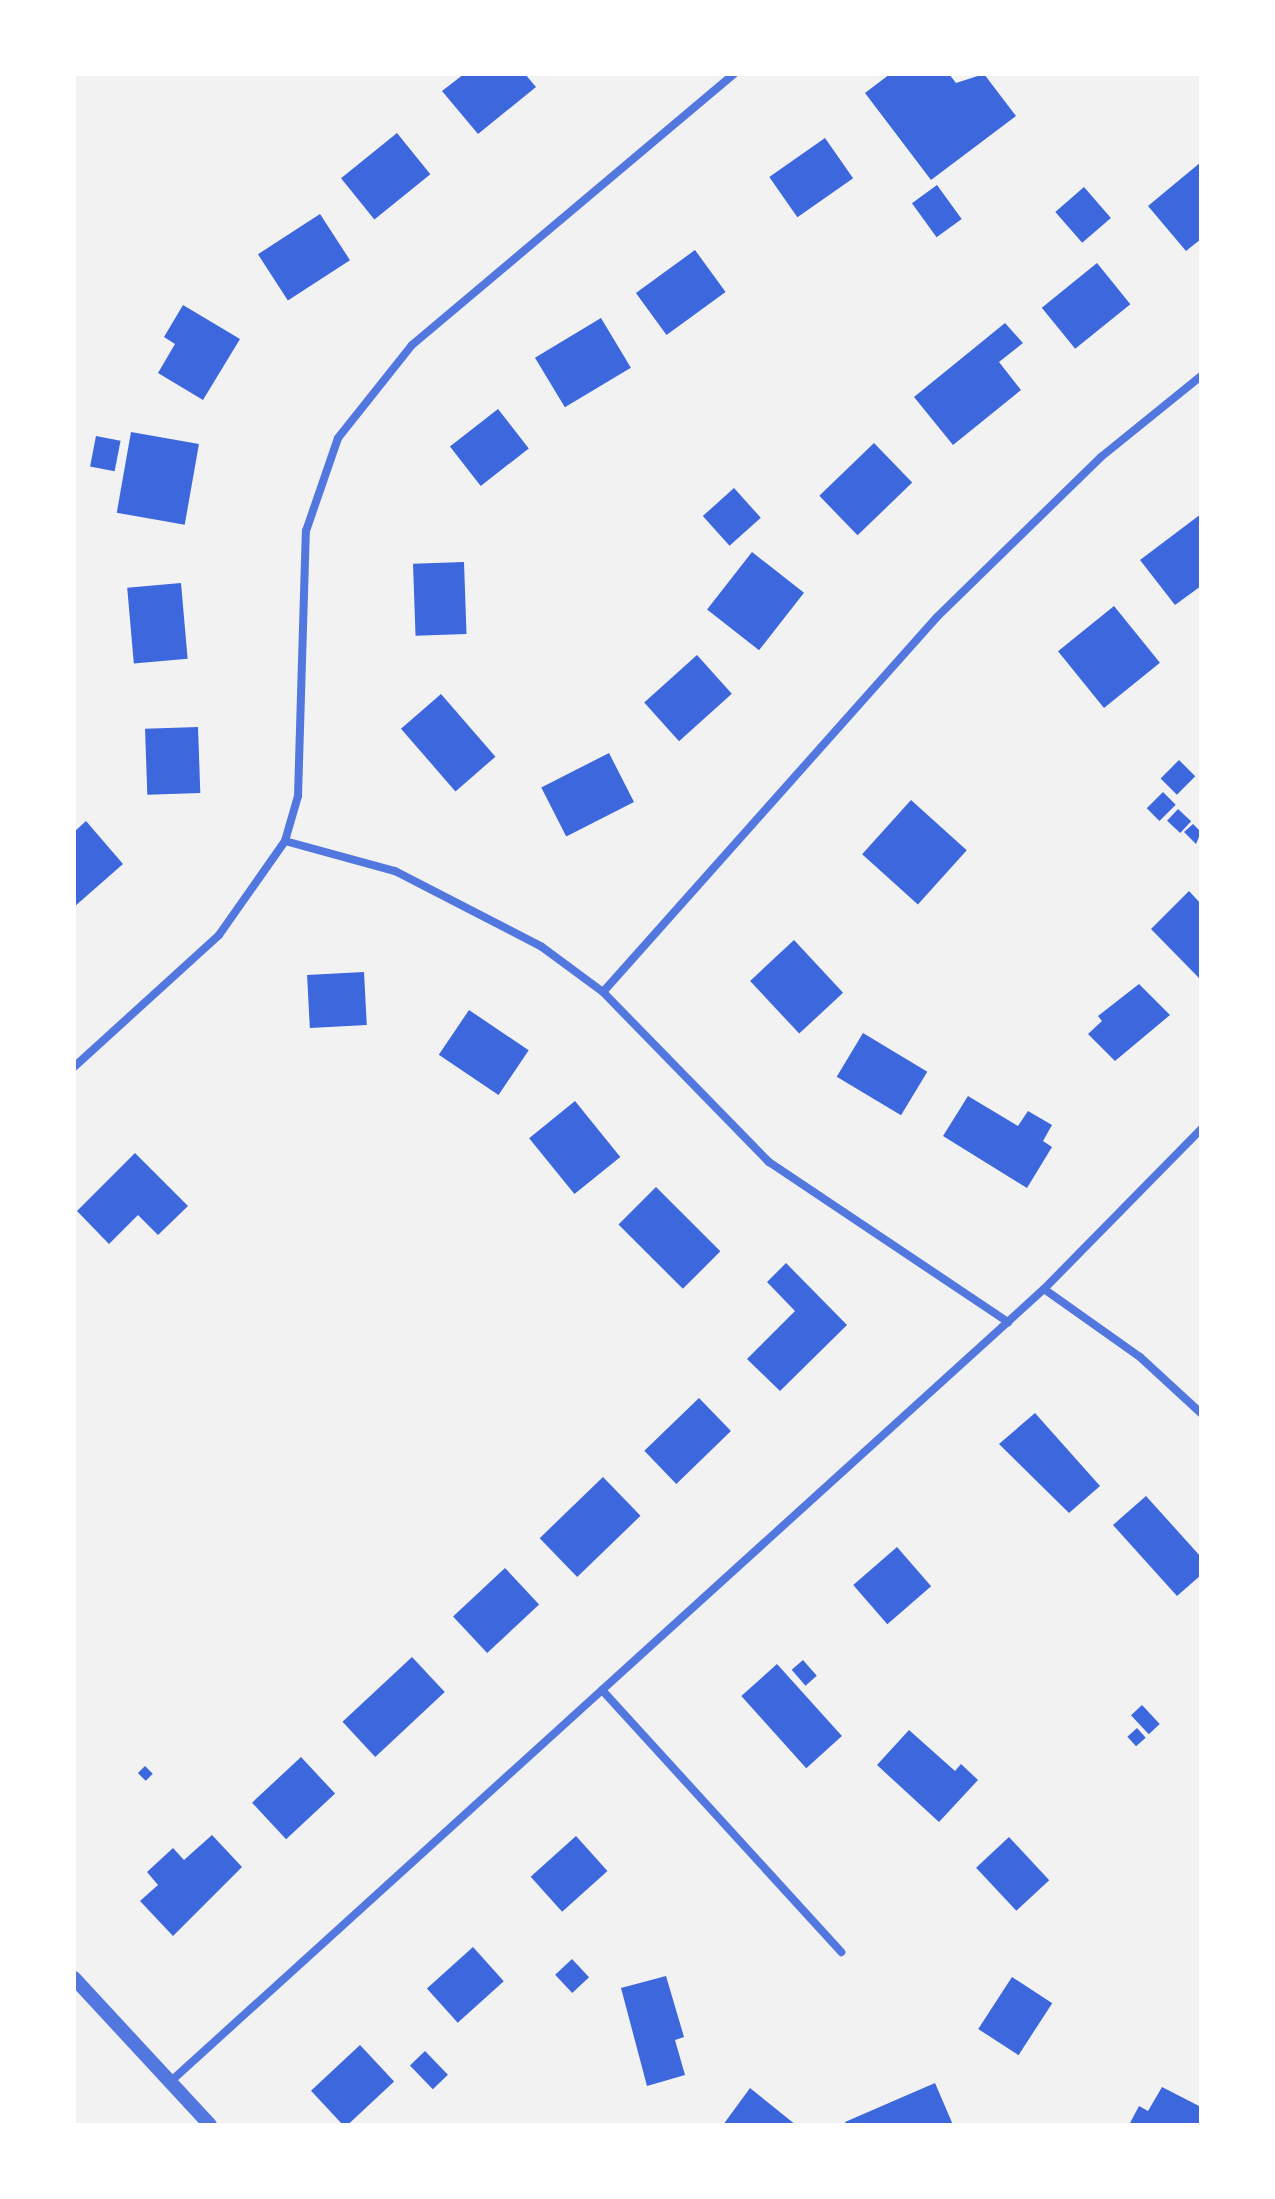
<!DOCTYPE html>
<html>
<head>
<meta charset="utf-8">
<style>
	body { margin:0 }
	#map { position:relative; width:1275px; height:2199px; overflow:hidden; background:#f2f2f2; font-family:"IBM Plex Serif",serif }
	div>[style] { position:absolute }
	.building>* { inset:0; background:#3d67dc; transform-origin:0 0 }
	.minor>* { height:8px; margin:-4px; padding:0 4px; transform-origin:4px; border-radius:4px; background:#5277de }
	.tertiary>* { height:14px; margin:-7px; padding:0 7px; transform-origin:7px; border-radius:7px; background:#5277de }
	span { translate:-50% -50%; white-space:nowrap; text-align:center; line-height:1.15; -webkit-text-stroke:8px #fff; paint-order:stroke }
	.frame { position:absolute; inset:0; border:76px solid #fff; pointer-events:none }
</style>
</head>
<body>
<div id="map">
	<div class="building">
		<div style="clip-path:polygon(464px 74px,525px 74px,536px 87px,478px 134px,442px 91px)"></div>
		<div style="clip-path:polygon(890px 74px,949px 74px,956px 83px,984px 74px,1016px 116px,931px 180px,865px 93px)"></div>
		<div style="left:397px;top:133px;width:53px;height:72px;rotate:51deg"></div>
		<div style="left:825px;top:138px;width:49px;height:68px;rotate:55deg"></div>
		<div style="clip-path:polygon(1201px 162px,1201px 239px,1186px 251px,1148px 206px)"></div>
		<div style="left:937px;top:185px;width:42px;height:31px;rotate:54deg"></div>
		<div style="left:1084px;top:187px;width:41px;height:38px;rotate:49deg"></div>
		<div style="left:320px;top:214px;width:55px;height:74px;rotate:57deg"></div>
		<div style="left:695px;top:250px;width:52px;height:73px;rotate:54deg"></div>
		<div style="left:1097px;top:263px;width:53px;height:71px;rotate:51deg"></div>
		<div style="clip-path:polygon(183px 305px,240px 339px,203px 400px,158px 373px,175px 344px,164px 337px)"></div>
		<div style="left:601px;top:318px;width:58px;height:77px;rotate:59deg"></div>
		<div style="clip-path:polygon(1005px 323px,1023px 343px,999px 362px,1021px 390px,953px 445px,914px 397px)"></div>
		<div style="left:498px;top:409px;width:50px;height:61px;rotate:52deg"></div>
		<div style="left:131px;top:432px;width:69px;height:82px;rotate:10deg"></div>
		<div style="left:96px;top:436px;width:25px;height:31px;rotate:11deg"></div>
		<div style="left:874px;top:443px;width:55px;height:76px;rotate:46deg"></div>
		<div style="left:734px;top:488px;width:40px;height:42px;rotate:48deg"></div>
		<div style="clip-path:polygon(1201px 514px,1201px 586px,1175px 605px,1140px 560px)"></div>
		<div style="left:752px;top:552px;width:66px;height:73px;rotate:38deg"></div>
		<div style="left:464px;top:562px;width:72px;height:51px;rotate:88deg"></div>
		<div style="left:181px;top:583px;width:76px;height:54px;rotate:85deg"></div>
		<div style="left:1114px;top:606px;width:73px;height:72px;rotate:51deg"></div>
		<div style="left:697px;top:655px;width:52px;height:71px;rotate:48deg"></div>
		<div style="left:441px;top:694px;width:83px;height:53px;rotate:49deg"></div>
		<div style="left:198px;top:727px;width:66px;height:53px;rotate:88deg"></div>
		<div style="left:609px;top:753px;width:55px;height:76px;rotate:63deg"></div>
		<div style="left:1179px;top:760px;width:23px;height:26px;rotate:45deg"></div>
		<div style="left:1163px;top:792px;width:18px;height:23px;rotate:45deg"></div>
		<div style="left:911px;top:800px;width:75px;height:73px;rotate:42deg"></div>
		<div style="left:1178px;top:809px;width:18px;height:16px;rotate:43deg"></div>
		<div style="clip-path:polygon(86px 821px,123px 864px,74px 907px,74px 832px)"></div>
		<div style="clip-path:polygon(1193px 824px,1201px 832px,1196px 844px,1184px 832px)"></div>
		<div style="clip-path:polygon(1189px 891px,1201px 904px,1199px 978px,1151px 929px)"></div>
		<div style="left:794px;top:940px;width:72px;height:60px;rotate:47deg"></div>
		<div style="left:364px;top:972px;width:53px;height:57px;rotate:87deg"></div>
		<div style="clip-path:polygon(1139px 984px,1170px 1015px,1115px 1061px,1088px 1034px,1102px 1021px,1098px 1016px)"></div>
		<div style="left:469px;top:1010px;width:72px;height:54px;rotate:34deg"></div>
		<div style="left:863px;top:1033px;width:75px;height:51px;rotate:31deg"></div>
		<div style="clip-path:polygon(968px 1096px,1018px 1126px,1028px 1111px,1052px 1125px,1043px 1141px,1052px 1147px,1027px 1188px,943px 1136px)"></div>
		<div style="left:575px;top:1101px;width:72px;height:59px;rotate:51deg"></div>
		<div style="clip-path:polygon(135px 1153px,188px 1206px,158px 1235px,138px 1215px,109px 1244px,77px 1211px)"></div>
		<div style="left:656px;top:1187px;width:91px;height:53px;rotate:45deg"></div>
		<div style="clip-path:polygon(786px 1263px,847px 1325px,780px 1391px,747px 1359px,795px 1311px,767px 1282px)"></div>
		<div style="left:699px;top:1398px;width:46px;height:76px;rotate:46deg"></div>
		<div style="clip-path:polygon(1035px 1413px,1100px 1486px,1069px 1513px,999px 1444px)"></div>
		<div style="left:603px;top:1477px;width:54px;height:88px;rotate:46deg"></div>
		<div style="clip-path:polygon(1146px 1496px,1201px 1557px,1201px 1575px,1177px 1596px,1113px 1525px)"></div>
		<div style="left:897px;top:1547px;width:52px;height:58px;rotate:49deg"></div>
		<div style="left:505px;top:1568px;width:50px;height:71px;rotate:47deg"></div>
		<div style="left:412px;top:1657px;width:48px;height:95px;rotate:47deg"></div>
		<div style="left:803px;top:1660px;width:21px;height:15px;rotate:49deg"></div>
		<div style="left:777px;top:1664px;width:97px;height:48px;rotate:48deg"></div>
		<div style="left:1142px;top:1705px;width:26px;height:15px;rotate:47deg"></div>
		<div style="left:1137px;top:1728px;width:13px;height:13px;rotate:48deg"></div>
		<div style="clip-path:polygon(909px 1730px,955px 1771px,961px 1764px,978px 1780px,939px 1822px,877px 1765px)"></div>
		<div style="left:301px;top:1757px;width:50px;height:67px;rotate:47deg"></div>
		<div style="left:145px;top:1766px;width:11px;height:10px;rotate:45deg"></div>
		<div style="clip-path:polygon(212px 1835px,242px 1867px,173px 1936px,140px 1901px,158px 1885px,147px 1872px,173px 1848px,184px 1860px)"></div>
		<div style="left:576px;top:1836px;width:47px;height:61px;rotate:48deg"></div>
		<div style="left:1009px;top:1837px;width:59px;height:45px;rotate:47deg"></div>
		<div style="left:473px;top:1947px;width:46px;height:62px;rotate:48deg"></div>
		<div style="left:572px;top:1959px;width:25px;height:23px;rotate:47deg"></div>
		<div style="clip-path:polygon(666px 1976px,684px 2037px,675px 2040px,685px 2075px,647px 2086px,621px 1988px)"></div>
		<div style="left:1012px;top:1977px;width:48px;height:62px;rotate:33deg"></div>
		<div style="left:360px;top:2045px;width:50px;height:67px;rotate:47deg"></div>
		<div style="left:425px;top:2051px;width:33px;height:21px;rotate:46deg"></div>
		<div style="clip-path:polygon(935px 2083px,953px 2125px,847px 2125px,845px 2122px)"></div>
		<div style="clip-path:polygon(1162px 2087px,1201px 2107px,1201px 2125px,1129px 2125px,1139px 2106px,1148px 2111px)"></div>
		<div style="clip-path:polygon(750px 2088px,796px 2125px,723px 2125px)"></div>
	</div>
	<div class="minor">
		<div style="left:285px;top:841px;width:114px;rotate:15.3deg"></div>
		<div style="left:395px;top:871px;width:165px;rotate:27.3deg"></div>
		<div style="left:542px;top:947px;width:76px;rotate:36.4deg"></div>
		<div style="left:603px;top:992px;width:238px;rotate:45.7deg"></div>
		<div style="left:769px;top:1162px;width:288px;rotate:33.8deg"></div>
		<div style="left:603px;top:992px;width:502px;rotate:-48.31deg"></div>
		<div style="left:937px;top:617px;width:229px;rotate:-44.3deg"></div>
		<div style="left:1101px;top:457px;width:129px;rotate:-39deg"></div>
		<div style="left:74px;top:1067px;width:196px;rotate:-42.3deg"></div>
		<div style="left:219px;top:935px;width:115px;rotate:-54.9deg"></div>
		<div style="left:285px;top:841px;width:47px;rotate:-73.9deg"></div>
		<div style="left:298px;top:796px;width:265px;rotate:-88.3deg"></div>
		<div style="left:306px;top:531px;width:98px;rotate:-71deg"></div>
		<div style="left:338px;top:438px;width:119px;rotate:-51.5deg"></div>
		<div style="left:412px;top:345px;width:421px;rotate:-40.1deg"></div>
		<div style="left:1044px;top:1289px;width:118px;rotate:35.3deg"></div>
		<div style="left:1140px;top:1357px;width:83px;rotate:42.6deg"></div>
		<div style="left:602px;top:1690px;width:355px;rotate:47.6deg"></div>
		<div style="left:170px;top:2082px;width:1180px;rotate:-42.22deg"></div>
		<div style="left:1044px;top:1289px;width:224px;rotate:-45.5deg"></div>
	</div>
	<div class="tertiary">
		<div style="left:74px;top:1978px;width:200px;rotate:47.2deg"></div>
	</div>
	<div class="frame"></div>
</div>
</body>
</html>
